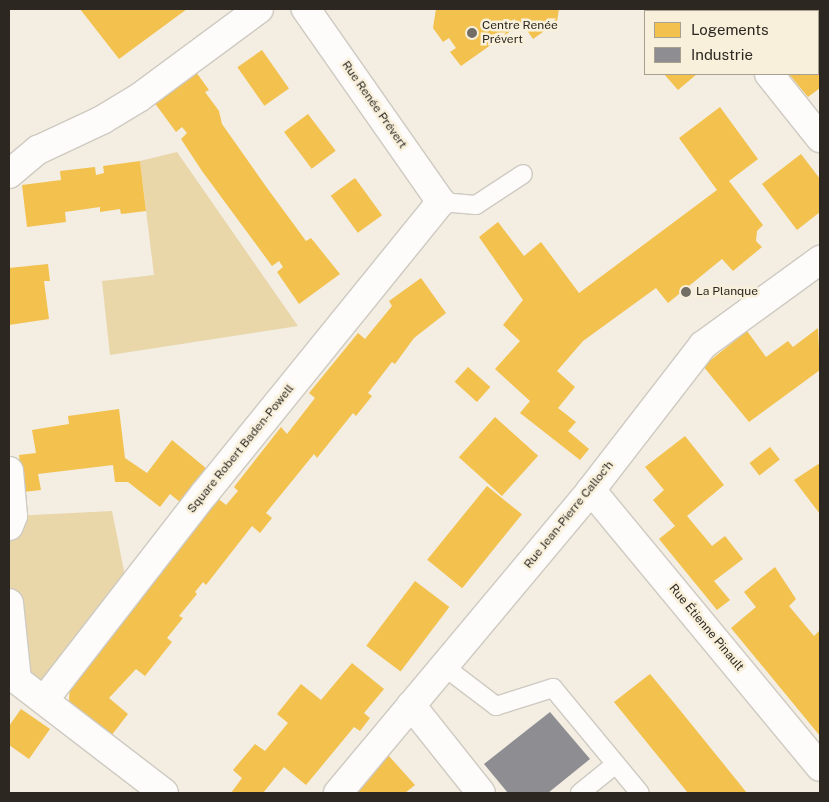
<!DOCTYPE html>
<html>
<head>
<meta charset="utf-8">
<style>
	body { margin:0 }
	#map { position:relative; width:829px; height:802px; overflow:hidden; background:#f3ede2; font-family:"Public Sans",sans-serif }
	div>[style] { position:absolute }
	.green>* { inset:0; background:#e9d6a9 }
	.homes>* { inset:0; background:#f2c14e; transform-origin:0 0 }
	.industry>* { inset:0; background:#8d8d92 }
	.roads { filter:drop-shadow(1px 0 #cecac1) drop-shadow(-1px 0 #cecac1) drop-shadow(0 1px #cecac1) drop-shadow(0 -1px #cecac1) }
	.lane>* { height:18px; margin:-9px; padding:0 9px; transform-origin:9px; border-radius:9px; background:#fdfcfb }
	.street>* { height:28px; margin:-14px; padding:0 14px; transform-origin:14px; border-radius:14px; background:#fdfcfb }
	.dots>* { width:14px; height:14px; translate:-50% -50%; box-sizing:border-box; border:2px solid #f9f0dc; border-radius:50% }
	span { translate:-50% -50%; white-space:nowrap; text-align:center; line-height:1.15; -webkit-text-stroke:5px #f9f0dc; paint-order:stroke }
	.poi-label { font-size:12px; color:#2c2821 }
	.left { translate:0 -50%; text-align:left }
	.street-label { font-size:12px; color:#2c2821 }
	.frame { position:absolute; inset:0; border:10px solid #2c2821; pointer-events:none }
	.legend { position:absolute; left:644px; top:10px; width:175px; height:65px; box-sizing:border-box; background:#f9f0dc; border:1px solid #a7a091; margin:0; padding:6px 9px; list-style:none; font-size:15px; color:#2c2821 }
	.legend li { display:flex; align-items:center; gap:10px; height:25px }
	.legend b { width:25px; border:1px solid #a7a091 }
</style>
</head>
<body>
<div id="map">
	<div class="green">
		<div style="clip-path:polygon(177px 152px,298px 326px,110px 355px,102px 281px,154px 275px,140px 161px)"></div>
		<div style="clip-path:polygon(112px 511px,128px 591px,45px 699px,17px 680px,9px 603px,9px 525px,13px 516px)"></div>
	</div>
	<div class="homes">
		<div style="clip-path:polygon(80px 9px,187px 9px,119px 59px)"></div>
		<div style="clip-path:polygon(436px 9px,559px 9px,557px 22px,533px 39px,522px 23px,461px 66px,450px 52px,456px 48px,449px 38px,443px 42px,433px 28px)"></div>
		<div style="clip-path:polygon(772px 9px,820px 9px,769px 11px)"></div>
		<div style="clip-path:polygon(818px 15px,820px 88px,808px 97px,789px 74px,818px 74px)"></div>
		<div style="left:262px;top:50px;width:47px;height:30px;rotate:55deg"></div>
		<div style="clip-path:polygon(196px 72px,209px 90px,205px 92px,219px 111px,222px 124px,267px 188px,306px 241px,311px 238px,340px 274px,299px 304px,277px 272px,283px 267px,279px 261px,272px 266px,202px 171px,181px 139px,187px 133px,182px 127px,176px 132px,154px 102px)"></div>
		<div style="clip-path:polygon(664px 74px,697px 74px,678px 90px)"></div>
		<div style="clip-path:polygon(720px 107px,758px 159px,729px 181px,763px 225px,757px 231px,756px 241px,762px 247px,733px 271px,722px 259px,668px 303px,656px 288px,583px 341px,557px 371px,575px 387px,558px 408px,576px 422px,568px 431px,589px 449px,580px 460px,520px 413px,530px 401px,495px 369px,520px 341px,503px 325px,523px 300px,479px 237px,498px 222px,524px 256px,541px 242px,579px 293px,717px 190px,679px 138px)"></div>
		<div style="left:308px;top:114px;width:46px;height:30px;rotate:53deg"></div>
		<div style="clip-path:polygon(801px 154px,820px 179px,820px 212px,797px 230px,762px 184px)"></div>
		<div style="clip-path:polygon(140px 161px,146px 211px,121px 214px,120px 209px,100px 212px,100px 207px,65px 212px,66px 222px,27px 227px,22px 185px,61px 180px,60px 171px,95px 167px,96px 175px,104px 173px,103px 166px)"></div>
		<div style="left:355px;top:178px;width:46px;height:30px;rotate:54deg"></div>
		<div style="clip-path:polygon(48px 264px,50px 281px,44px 281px,49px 319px,9px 325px,9px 268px)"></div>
		<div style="clip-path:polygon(421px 278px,446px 313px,414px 338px,395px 364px,392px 362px,368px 393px,372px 396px,356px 416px,353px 413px,317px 458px,314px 454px,266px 513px,272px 518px,260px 533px,252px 526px,206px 585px,203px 582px,195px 592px,197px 594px,179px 616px,183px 618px,167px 638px,172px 642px,145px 676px,136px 669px,109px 698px,128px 714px,111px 736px,69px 703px,70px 681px,120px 616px,125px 619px,137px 605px,132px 601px,216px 497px,226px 505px,238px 491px,234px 487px,281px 427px,287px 434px,315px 398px,309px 393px,358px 333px,365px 339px,392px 306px,389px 301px)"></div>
		<div style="clip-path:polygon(818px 328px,820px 370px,749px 422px,703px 366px,747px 331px,766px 357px,788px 341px,793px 347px)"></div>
		<div style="left:468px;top:367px;width:30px;height:20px;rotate:42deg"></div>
		<div style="clip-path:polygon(119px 409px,125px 458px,147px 473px,172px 440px,207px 469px,180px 502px,170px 494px,160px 507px,128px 482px,115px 482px,113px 465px,38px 474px,41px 490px,23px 492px,19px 455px,36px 453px,32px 430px,69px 424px,68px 416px)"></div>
		<div style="left:495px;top:417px;width:58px;height:54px;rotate:42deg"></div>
		<div style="clip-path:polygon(685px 436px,724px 485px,687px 516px,712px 546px,725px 536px,743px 559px,714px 581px,730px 600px,717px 610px,659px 539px,675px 526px,653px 500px,664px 490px,645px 467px)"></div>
		<div style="left:770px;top:447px;width:16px;height:26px;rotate:52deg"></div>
		<div style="clip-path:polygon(820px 463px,820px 514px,794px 480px)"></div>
		<div style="left:487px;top:486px;width:45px;height:95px;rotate:39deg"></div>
		<div style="clip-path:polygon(775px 567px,796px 599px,789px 606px,814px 636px,820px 630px,820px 736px,731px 628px,756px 607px,744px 592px)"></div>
		<div style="left:415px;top:581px;width:43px;height:81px;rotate:37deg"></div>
		<div style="clip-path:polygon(352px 663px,384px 689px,364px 713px,370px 718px,360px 731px,354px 727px,306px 785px,284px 767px,263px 793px,231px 793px,242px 778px,233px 770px,255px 744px,265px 751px,288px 723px,277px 714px,301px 684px,321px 700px)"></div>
		<div style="clip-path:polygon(650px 674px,675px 704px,747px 793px,688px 793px,614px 702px)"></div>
		<div style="clip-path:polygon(21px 709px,50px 729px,29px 759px,9px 745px,9px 726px)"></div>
		<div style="clip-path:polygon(388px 755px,415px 785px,405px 793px,357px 793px,355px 791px)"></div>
	</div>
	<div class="industry">
		<div style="clip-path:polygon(550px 712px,590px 759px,548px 793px,508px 793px,484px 764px)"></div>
	</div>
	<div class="roads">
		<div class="lane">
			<div style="left:441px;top:202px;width:35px;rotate:5deg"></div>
			<div style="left:476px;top:205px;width:56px;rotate:-33.4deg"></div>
			<div style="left:446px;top:668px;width:63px;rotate:37.2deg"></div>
			<div style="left:496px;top:706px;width:60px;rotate:-17.5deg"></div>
			<div style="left:553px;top:688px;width:136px;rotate:50.4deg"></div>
			<div style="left:580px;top:793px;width:46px;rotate:-38.9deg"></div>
		</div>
		<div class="street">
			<div style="left:717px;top:9px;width:3px;rotate:45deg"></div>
			<div style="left:769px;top:74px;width:82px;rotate:51.4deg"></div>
			<div style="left:9px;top:174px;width:38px;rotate:-40deg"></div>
			<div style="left:38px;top:150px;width:71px;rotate:-25.1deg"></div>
			<div style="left:102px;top:120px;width:44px;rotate:-31.2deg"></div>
			<div style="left:140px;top:97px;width:148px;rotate:-36.5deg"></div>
			<div style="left:9px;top:471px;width:45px;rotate:84.9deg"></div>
			<div style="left:13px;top:516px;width:11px;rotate:112deg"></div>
			<div style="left:591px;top:490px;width:359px;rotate:50.4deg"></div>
			<div style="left:9px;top:603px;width:77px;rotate:84.1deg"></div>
			<div style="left:17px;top:680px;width:185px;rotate:37.5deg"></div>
			<div style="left:45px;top:699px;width:261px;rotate:-52.2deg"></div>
			<div style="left:205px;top:493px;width:375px;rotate:-51deg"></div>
			<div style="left:441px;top:202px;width:236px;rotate:-125deg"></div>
			<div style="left:411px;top:705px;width:112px;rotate:51.5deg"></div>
			<div style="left:338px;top:793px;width:395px;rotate:-50.1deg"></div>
			<div style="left:591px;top:490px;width:183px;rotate:-52.3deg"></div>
			<div style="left:703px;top:345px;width:145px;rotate:-36deg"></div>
		</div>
	</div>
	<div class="dots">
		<div style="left:472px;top:33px;background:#726d65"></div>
		<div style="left:686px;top:292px;background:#726d65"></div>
	</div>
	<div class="poi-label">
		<span class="left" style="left:482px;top:33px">Centre Renée<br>Prévert</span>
		<span class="left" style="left:696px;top:292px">La Planque</span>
	</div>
	<div class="street-label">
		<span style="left:374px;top:105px;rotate:55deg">Rue Renée Prévert</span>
		<span style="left:241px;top:449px;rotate:-51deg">Square Robert Baden-Powell</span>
		<span style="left:569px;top:515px;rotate:-51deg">Rue Jean-Pierre Calloc'h</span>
		<span style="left:706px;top:628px;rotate:50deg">Rue Étienne Pinault</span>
	</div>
	<div class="frame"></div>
	<ul class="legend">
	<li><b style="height:14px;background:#f2c14e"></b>Logements</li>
	<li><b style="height:14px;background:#8d8d92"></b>Industrie</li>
	</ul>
</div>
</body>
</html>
